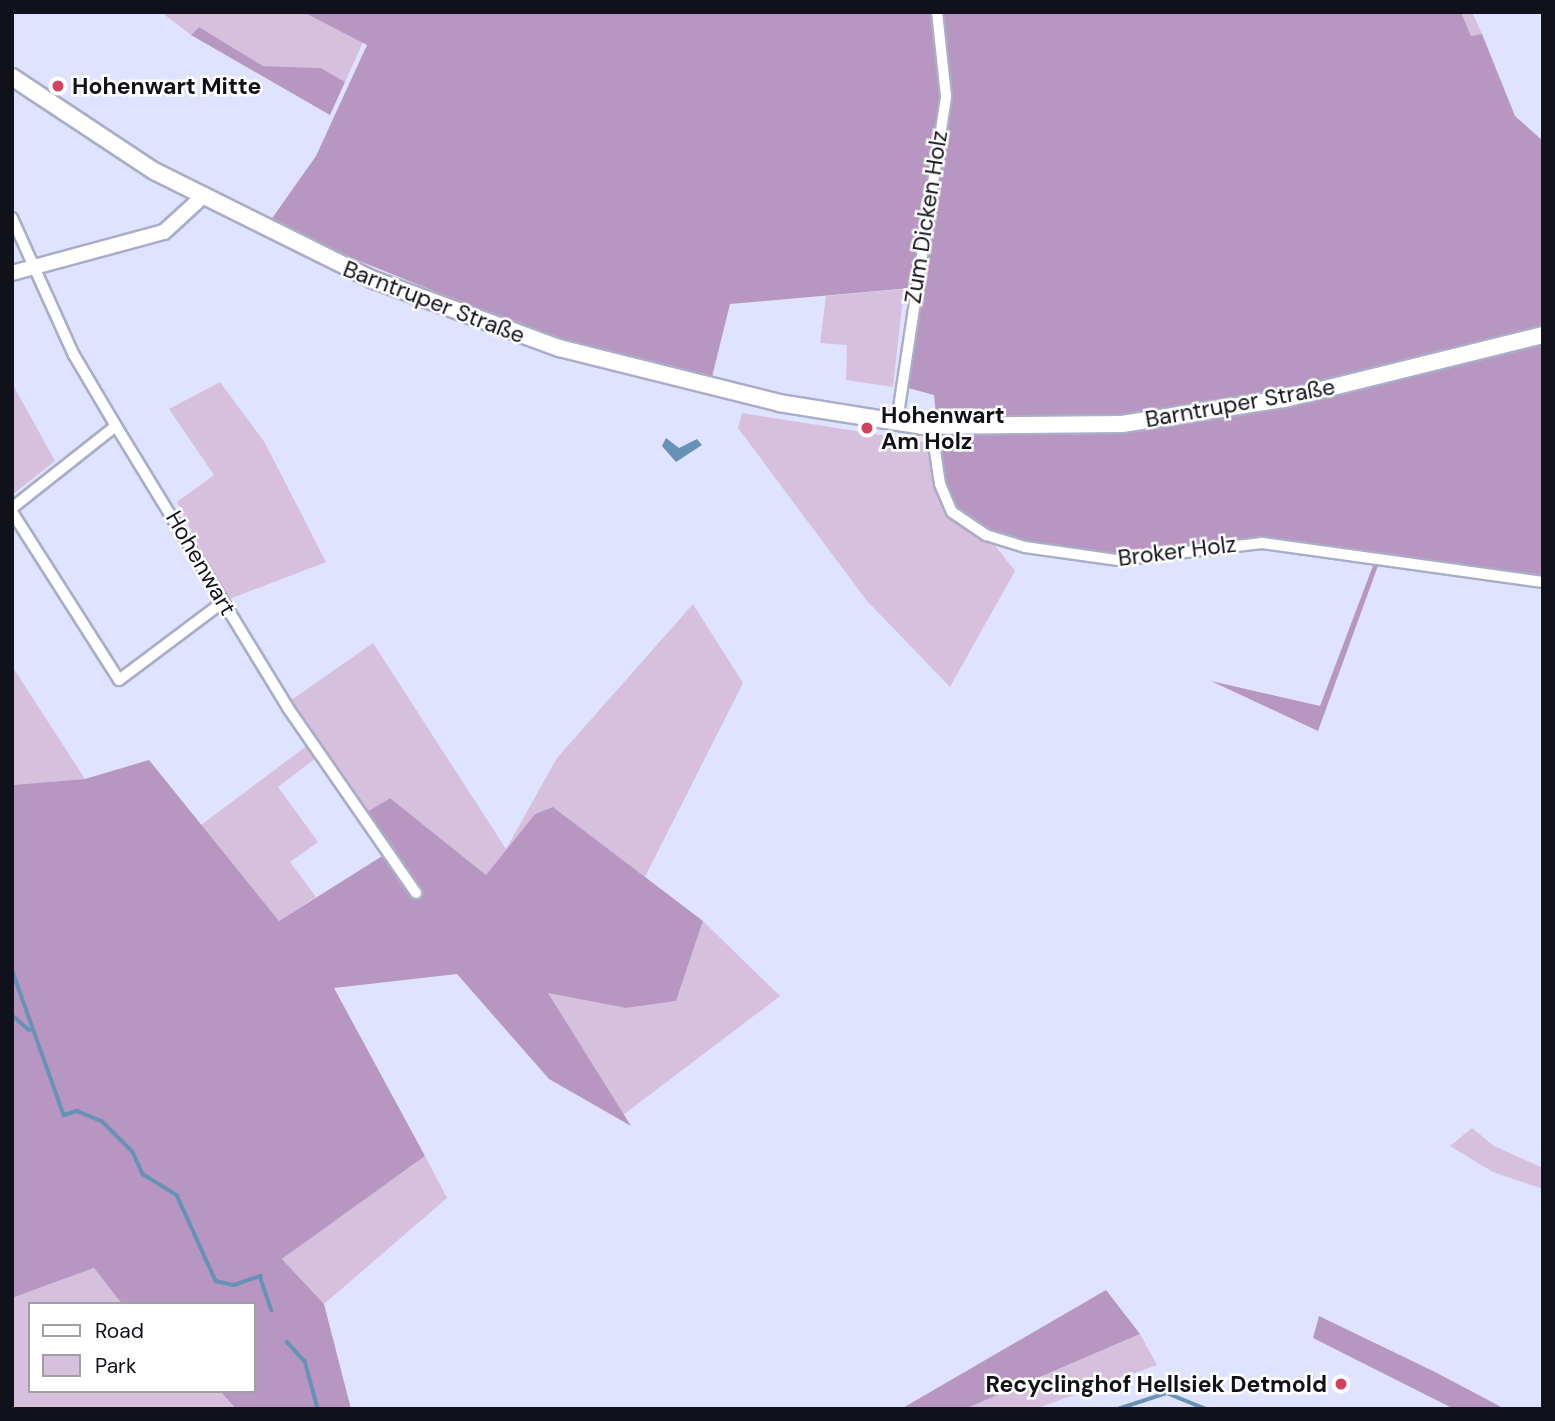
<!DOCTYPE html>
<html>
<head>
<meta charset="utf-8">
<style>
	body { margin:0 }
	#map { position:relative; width:1555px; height:1421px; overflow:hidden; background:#e0e3ff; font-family:"DM Sans",sans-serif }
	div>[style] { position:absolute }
	.green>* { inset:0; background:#d6c0dd }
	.forest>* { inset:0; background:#b797c2 }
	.water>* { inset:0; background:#6692b5 }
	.stream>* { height:3.5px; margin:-1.75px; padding:0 1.75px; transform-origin:1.75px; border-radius:1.75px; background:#6692b5 }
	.roads { filter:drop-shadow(2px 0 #aaadc7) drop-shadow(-2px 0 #aaadc7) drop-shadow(0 2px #aaadc7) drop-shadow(0 -2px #aaadc7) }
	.minor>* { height:10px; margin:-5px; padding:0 5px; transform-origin:5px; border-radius:5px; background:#fff }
	.tertiary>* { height:14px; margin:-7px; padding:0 7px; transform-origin:7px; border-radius:7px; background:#fff }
	.secondary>* { height:16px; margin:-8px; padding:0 8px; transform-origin:8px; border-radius:8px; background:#fff }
	.dots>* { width:19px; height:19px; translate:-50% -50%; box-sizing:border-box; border:4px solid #fff; border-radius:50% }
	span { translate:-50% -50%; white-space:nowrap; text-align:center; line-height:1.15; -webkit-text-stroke:5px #fff; paint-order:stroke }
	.poi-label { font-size:23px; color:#10111a; font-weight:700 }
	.left { translate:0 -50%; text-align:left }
	.right { translate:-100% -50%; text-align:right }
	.street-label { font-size:23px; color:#10111a }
	.frame { position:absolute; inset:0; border:14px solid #10111a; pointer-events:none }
	.legend { position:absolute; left:28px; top:1302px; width:228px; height:91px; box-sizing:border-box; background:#fff; border:2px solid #9fa0a3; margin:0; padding:9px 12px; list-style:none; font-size:21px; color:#10111a }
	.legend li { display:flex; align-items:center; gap:14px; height:35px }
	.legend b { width:35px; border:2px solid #9fa0a3 }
</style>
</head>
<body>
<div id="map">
	<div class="green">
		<div style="clip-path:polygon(161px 12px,303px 12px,363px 42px,345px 82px,321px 68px,263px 66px,199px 27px,191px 35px)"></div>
		<div style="clip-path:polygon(1461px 12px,1472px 12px,1482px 34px,1471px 36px)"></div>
		<div style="clip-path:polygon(904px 289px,893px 387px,846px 380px,847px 345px,820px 343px,826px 296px)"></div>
		<div style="clip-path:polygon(220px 382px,265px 443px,326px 562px,227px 600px,177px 502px,214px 475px,169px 409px)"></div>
		<div style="clip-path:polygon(12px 383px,55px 461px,12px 495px)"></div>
		<div style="clip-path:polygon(742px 413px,926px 442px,942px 499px,990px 539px,1015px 571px,950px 687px,867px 601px,738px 428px)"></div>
		<div style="clip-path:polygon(693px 604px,743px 683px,645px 877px,553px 807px,535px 814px,486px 875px,390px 798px,367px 812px,290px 701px,373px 643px,506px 849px,557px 758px)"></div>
		<div style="clip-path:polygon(12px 666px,85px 779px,12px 785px)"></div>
		<div style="clip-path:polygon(308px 745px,317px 757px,278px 787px,318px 842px,290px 862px,316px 897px,279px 921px,201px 825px)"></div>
		<div style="clip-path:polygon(703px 921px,780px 996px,623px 1115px,547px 992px,626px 1008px,676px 1001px)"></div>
		<div style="clip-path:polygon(1472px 1128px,1494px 1146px,1543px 1168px,1543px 1189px,1493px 1172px,1450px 1146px)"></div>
		<div style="clip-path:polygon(425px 1156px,447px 1198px,324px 1304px,282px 1259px)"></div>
		<div style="clip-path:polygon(94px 1268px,122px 1304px,30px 1304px,30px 1391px,220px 1391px,236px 1409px,12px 1409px,12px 1298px)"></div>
		<div style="clip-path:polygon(1140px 1334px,1157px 1365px,1035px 1409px,965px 1409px)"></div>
	</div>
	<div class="forest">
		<div style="clip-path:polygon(303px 12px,1461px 12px,1471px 36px,1482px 34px,1515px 116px,1543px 141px,1543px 579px,1261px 541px,1140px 557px,1061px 551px,988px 533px,958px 513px,942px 477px,934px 395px,897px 385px,911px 288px,730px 304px,710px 385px,518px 325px,268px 224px,316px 156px,367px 45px)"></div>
		<div style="clip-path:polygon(199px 27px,263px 66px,321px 68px,345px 82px,330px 115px,191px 35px)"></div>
		<div style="clip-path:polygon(1374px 563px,1379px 563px,1318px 731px,1211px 681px,1320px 706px)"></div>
		<div style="clip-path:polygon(149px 760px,279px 921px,387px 853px,367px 812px,390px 798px,486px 875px,535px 814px,553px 807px,703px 921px,676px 1001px,626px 1008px,548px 993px,631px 1126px,549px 1079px,457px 974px,334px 988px,425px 1156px,282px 1259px,324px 1304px,351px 1409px,236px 1409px,220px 1391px,254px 1391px,254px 1304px,122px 1304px,94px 1268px,12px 1298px,12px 785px,85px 779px)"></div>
		<div style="clip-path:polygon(1106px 1290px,1140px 1334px,965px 1409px,901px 1409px)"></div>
		<div style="clip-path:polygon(1319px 1316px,1435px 1372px,1505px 1409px,1454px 1409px,1313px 1338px)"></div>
	</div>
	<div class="water">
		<div style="clip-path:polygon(666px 438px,679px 448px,697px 439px,702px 445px,676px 462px,662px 446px)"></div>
	</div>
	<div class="stream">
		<div style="left:12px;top:969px;width:155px;rotate:70.4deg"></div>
		<div style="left:64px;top:1115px;width:14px;rotate:-17deg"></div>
		<div style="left:77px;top:1111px;width:27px;rotate:22deg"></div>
		<div style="left:102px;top:1121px;width:44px;rotate:45deg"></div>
		<div style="left:133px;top:1152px;width:24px;rotate:66deg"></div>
		<div style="left:143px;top:1174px;width:40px;rotate:32deg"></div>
		<div style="left:177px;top:1195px;width:94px;rotate:65.6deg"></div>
		<div style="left:216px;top:1281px;width:18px;rotate:13deg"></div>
		<div style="left:234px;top:1285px;width:28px;rotate:-19deg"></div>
		<div style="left:260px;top:1276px;width:36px;rotate:71deg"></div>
		<div style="left:12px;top:1015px;width:23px;rotate:41deg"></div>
		<div style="left:287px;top:1342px;width:26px;rotate:47deg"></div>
		<div style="left:305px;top:1361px;width:50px;rotate:74.8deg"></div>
		<div style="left:1118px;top:1409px;width:52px;rotate:-18.1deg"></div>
		<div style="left:1167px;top:1393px;width:42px;rotate:22.3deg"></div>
	</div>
	<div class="roads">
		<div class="minor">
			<div style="left:12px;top:218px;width:150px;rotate:65.7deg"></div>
			<div style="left:74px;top:355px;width:82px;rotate:59.4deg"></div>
			<div style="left:116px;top:426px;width:330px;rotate:58.6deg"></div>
			<div style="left:288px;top:708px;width:225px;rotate:55.3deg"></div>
			<div style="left:897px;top:421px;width:329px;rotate:-81.4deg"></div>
			<div style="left:946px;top:96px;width:84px;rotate:-96.1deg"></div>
			<div style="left:931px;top:424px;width:61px;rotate:81.5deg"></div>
			<div style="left:940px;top:484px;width:30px;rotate:67deg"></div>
			<div style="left:952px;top:512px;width:41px;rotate:34.1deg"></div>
			<div style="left:986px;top:535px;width:41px;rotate:17.1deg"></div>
			<div style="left:1025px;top:547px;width:94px;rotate:8deg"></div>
			<div style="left:1118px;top:560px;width:145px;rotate:-6.7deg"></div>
			<div style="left:1262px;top:543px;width:284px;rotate:7.9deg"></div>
			<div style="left:12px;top:508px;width:132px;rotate:-38.3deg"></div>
			<div style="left:12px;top:512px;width:199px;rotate:57.5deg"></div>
			<div style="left:119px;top:680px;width:130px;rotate:-36.9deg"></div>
		</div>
		<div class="tertiary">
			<div style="left:12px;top:273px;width:157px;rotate:-15.1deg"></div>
			<div style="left:164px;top:232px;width:52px;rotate:-42.6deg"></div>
		</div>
		<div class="secondary">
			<div style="left:12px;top:77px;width:170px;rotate:33.5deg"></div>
			<div style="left:154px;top:171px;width:246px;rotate:26.4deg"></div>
			<div style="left:374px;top:280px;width:197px;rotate:20.2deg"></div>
			<div style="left:559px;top:348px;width:227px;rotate:14deg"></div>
			<div style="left:779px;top:403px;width:145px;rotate:9.1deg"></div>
			<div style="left:922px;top:426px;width:200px;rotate:-0.6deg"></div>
			<div style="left:1122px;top:424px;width:164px;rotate:-8.8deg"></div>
			<div style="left:1284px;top:399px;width:267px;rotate:-13.9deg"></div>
		</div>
	</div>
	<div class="dots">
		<div style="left:58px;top:86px;background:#d2425f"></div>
		<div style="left:867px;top:428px;background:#d2425f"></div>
		<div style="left:1341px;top:1384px;background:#d2425f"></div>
	</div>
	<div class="poi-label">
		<span class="left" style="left:72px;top:86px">Hohenwart Mitte</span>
		<span class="left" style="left:881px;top:428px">Hohenwart<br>Am Holz</span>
		<span class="right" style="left:1327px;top:1384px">Recyclinghof Hellsiek Detmold</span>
	</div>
	<div class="street-label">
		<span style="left:926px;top:217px;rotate:-81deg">Zum Dicken Holz</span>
		<span style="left:434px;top:302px;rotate:21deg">Barntruper Straße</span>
		<span style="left:1240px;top:403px;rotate:-10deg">Barntruper Straße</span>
		<span style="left:1177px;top:551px;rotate:-7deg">Broker Holz</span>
		<span style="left:201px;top:563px;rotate:60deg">Hohenwart</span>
	</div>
	<div class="frame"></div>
	<ul class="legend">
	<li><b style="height:9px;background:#fff"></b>Road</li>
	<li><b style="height:19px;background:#d6c0dd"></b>Park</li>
	</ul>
</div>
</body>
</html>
